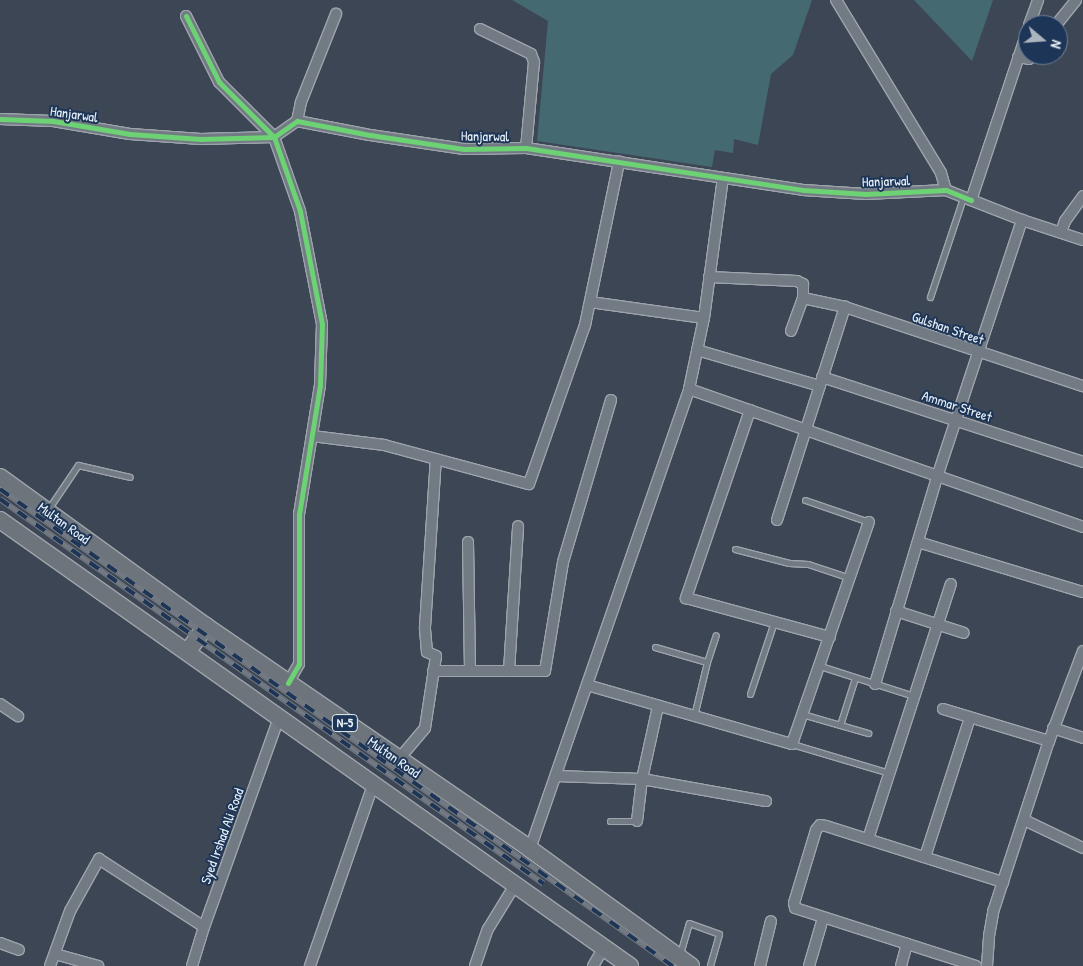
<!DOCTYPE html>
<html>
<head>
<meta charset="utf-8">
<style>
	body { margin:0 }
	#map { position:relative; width:1083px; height:966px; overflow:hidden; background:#3d4654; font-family:"Patrick Hand",sans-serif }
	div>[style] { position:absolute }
	.green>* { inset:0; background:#456971 }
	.roads { filter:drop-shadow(1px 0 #9ea4ab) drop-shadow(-1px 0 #9ea4ab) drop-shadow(0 1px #9ea4ab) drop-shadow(0 -1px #9ea4ab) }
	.lane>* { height:5px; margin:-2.5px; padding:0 2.5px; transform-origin:2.5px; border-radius:2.5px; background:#727a84 }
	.street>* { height:10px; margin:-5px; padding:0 5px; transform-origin:5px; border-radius:5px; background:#727a84 }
	.primary>* { height:16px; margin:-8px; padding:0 8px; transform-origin:8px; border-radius:8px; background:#6e747c }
	.rail>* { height:5.5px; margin-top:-2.75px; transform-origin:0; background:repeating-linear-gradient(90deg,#1d3557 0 11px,#727982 0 22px); box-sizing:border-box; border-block:1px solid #727982 }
	.cycleway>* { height:5px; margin:-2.5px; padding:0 2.5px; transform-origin:2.5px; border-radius:2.5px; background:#6cd273 }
	span { translate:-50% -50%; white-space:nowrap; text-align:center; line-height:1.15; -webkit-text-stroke:4px #1d3557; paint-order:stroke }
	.shield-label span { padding:1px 4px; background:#1d3557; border:1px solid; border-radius:4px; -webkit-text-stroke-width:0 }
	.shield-label { font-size:12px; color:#e8f1f8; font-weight:700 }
	.street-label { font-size:14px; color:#e8f1f8 }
	.north { position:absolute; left:1018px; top:15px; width:50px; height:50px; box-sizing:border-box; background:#1d3557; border:1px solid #6e8097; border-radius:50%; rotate:108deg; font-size:14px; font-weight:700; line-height:20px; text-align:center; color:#e8f1f8 }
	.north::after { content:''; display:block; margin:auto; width:18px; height:22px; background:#acb5bf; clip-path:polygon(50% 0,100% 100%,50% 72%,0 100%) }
</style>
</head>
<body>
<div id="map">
	<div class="green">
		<div style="clip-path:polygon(512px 0,812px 0,793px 55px,771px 74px,758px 145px,734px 139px,733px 153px,715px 150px,712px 167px,537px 141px,548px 21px)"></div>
		<div style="clip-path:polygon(914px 0,993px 0,972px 61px)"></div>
	</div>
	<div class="roads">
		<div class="lane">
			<div style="left:930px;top:297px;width:104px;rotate:-71.6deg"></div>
			<div style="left:805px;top:500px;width:68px;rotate:19deg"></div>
			<div style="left:49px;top:508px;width:52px;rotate:-56deg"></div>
			<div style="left:78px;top:465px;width:53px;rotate:13deg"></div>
			<div style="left:735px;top:549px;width:56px;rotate:14.5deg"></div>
			<div style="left:789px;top:563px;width:19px;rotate:3deg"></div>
			<div style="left:808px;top:564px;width:44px;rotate:18.4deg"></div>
			<div style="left:655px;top:647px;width:54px;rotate:16.1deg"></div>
			<div style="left:820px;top:666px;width:99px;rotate:17.7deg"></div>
			<div style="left:750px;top:694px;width:76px;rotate:-71.6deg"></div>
			<div style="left:802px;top:714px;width:69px;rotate:16.1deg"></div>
			<div style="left:694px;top:716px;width:56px;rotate:-76.5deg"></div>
			<div style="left:707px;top:662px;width:28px;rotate:-72deg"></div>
			<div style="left:840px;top:725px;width:49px;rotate:-72.3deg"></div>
			<div style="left:792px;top:744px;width:101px;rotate:16.6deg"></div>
			<div style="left:610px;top:821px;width:27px"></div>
			<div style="left:680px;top:954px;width:32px;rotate:-74deg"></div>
			<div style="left:689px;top:923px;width:32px;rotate:20deg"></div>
			<div style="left:719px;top:934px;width:33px;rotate:106deg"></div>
		</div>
		<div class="street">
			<div style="left:836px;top:0;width:202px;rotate:58.7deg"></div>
			<div style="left:941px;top:173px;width:18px;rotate:74deg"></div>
			<div style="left:186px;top:16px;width:74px;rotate:63.4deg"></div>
			<div style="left:219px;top:82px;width:78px;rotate:45deg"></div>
			<div style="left:274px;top:137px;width:78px;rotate:70.6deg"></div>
			<div style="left:300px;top:211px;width:115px;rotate:79deg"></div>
			<div style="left:322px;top:324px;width:61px;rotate:91.9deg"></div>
			<div style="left:320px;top:385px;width:131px;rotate:99.2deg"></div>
			<div style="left:299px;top:514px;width:150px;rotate:90deg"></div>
			<div style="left:299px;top:664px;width:22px;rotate:120deg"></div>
			<div style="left:1029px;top:25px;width:27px;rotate:-70deg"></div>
			<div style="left:1056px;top:25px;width:32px;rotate:-51deg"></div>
			<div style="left:480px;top:29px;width:57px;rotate:26.1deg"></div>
			<div style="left:531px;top:54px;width:9px;rotate:69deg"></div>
			<div style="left:534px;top:62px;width:86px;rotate:95.3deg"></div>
			<div style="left:1028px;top:29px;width:180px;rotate:108.4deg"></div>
			<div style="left:971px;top:200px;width:55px;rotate:21.4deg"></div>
			<div style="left:1022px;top:220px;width:64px;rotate:18.2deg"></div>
			<div style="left:1018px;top:57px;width:11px;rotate:10deg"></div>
			<div style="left:1029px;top:59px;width:5px;rotate:-53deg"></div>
			<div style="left:0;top:119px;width:53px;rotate:2.2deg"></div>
			<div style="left:53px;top:121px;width:78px;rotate:9.6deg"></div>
			<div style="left:130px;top:134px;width:71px;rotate:4deg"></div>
			<div style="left:201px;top:139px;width:73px;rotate:-1.6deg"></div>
			<div style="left:274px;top:137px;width:28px;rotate:-35deg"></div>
			<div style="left:297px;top:121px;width:74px;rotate:10.9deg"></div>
			<div style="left:370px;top:135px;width:95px;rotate:8.5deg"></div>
			<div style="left:464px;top:149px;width:62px;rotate:-0.9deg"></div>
			<div style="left:526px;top:148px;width:280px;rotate:8.6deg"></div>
			<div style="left:803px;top:190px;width:63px;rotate:3.6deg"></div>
			<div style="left:866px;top:194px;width:80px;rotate:-2.9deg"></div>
			<div style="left:946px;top:190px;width:27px;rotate:22deg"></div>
			<div style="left:297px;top:121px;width:19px;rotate:-78deg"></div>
			<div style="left:301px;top:102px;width:95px;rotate:-68.3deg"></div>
			<div style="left:1061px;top:232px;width:12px;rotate:-70deg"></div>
			<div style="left:1065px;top:221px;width:31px;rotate:-54deg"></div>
			<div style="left:709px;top:277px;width:88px;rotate:2.6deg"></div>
			<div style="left:797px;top:281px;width:7px;rotate:27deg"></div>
			<div style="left:803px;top:284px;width:14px;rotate:90deg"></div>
			<div style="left:803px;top:298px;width:35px;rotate:110deg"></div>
			<div style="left:803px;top:298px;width:43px;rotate:12.1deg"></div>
			<div style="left:845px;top:307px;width:251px;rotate:18.4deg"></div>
			<div style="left:590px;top:302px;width:115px;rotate:8deg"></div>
			<div style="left:697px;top:350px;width:128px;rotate:16.3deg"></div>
			<div style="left:822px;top:377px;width:274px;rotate:18deg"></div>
			<div style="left:689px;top:389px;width:417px;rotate:19.3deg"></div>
			<div style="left:750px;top:410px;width:199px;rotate:108.8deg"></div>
			<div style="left:686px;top:598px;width:149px;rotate:15.2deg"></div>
			<div style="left:312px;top:436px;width:73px;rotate:7.1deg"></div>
			<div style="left:384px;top:445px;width:150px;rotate:15.1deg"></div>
			<div style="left:529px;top:484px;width:169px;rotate:-70.6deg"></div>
			<div style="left:585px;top:325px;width:167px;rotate:-78.2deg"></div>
			<div style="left:777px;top:520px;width:224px;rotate:-72.3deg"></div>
			<div style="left:468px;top:542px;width:129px;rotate:89.1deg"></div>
			<div style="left:918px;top:542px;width:172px;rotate:16.9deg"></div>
			<div style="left:896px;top:611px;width:71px;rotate:17.9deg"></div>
			<div style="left:433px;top:671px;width:112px"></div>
			<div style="left:545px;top:671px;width:110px;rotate:-80.6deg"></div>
			<div style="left:563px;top:562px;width:169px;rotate:-73.5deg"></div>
			<div style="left:509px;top:671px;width:145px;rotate:-86.4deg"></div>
			<div style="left:875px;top:684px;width:216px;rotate:-73.3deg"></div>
			<div style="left:937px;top:477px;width:271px;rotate:-71.7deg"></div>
			<div style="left:587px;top:685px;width:213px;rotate:16.1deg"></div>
			<div style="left:792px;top:744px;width:235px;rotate:-70.9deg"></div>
			<div style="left:0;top:704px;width:22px;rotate:34deg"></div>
			<div style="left:943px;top:709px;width:111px;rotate:16.8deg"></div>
			<div style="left:1053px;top:728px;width:32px;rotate:18deg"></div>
			<div style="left:398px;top:760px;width:42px;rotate:-49.8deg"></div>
			<div style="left:425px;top:728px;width:73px;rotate:-81.3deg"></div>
			<div style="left:436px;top:656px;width:10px;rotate:-156deg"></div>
			<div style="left:427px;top:652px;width:25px;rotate:-95deg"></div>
			<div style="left:425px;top:627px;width:168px;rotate:-86.3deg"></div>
			<div style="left:556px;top:776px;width:86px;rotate:2deg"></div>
			<div style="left:642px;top:779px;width:126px;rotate:10.1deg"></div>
			<div style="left:1024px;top:820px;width:65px;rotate:25.4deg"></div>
			<div style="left:637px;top:821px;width:42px;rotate:-83.2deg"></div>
			<div style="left:642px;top:779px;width:75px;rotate:-77.6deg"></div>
			<div style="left:868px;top:839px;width:268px;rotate:-72deg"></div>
			<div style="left:530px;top:849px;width:487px;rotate:-70.9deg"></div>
			<div style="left:689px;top:389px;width:73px;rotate:-78.1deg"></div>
			<div style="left:704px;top:318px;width:141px;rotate:-82.3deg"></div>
			<div style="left:925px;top:857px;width:146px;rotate:-72.1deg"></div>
			<div style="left:0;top:943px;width:20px;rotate:20deg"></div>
			<div style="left:55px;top:954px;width:45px;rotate:15.6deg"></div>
			<div style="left:50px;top:966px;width:59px;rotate:-70deg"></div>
			<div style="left:70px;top:911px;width:60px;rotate:-60.9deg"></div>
			<div style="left:99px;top:859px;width:125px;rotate:32.9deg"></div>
			<div style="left:192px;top:966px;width:41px;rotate:-72.9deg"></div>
			<div style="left:204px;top:927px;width:223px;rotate:-70.3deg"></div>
			<div style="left:310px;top:966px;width:192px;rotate:-70.8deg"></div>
			<div style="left:475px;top:966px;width:39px;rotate:-71deg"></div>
			<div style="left:488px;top:929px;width:52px;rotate:-58.5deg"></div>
			<div style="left:593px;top:966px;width:22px;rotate:-60deg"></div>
			<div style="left:760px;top:966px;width:46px;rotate:-76.3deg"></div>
			<div style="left:809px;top:966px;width:50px;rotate:-73.7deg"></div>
			<div style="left:901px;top:966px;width:23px;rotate:-75deg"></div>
			<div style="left:976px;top:966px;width:190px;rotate:-162.2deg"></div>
			<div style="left:795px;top:908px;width:5px;rotate:-101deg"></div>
			<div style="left:794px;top:903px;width:76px;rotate:-73.2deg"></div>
			<div style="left:816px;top:830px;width:6px;rotate:-51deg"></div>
			<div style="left:820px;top:825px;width:6px;rotate:9deg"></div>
			<div style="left:826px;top:826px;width:186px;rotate:17.6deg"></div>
			<div style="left:987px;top:966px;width:30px;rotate:-86deg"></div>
			<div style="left:989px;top:936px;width:27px;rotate:-80deg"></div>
			<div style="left:994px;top:909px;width:177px;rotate:-71.9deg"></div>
			<div style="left:1049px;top:741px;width:96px;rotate:-69.3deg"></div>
		</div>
		<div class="primary">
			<div style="left:0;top:477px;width:254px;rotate:35.9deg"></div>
			<div style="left:206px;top:626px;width:393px;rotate:34.5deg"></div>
			<div style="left:530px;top:849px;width:199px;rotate:36deg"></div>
			<div style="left:0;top:520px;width:772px;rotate:35.3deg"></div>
			<div style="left:188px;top:651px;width:31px;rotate:-54deg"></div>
		</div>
	</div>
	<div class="rail">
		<div style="left:0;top:489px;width:825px;rotate:35.33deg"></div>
		<div style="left:0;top:499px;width:666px;rotate:35.29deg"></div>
	</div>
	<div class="cycleway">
		<div style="left:186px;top:16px;width:74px;rotate:63.4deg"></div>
		<div style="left:219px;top:82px;width:78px;rotate:45deg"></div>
		<div style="left:274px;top:137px;width:78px;rotate:70.6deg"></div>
		<div style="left:300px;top:211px;width:115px;rotate:79deg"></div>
		<div style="left:322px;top:324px;width:61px;rotate:91.9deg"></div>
		<div style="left:320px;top:385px;width:131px;rotate:99.2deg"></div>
		<div style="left:299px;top:514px;width:150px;rotate:90deg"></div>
		<div style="left:299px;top:664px;width:22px;rotate:120deg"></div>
		<div style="left:0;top:119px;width:53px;rotate:2.2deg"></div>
		<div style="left:53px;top:121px;width:78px;rotate:9.6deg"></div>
		<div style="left:130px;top:134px;width:71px;rotate:4deg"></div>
		<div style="left:201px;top:139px;width:73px;rotate:-1.6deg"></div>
		<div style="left:274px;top:137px;width:28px;rotate:-35deg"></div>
		<div style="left:297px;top:121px;width:74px;rotate:10.9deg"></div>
		<div style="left:370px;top:135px;width:95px;rotate:8.5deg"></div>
		<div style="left:464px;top:149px;width:62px;rotate:-0.9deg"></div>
		<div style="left:526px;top:148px;width:280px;rotate:8.6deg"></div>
		<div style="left:803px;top:190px;width:63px;rotate:3.6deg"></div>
		<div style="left:866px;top:194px;width:80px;rotate:-2.9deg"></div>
		<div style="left:946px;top:190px;width:27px;rotate:22deg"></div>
	</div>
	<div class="shield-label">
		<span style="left:345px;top:723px">N-5</span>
	</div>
	<div class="street-label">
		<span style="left:74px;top:114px;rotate:8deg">Hanjarwal</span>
		<span style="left:485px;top:136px;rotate:1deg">Hanjarwal</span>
		<span style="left:886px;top:181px;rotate:-2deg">Hanjarwal</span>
		<span style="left:948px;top:328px;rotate:19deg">Gulshan Street</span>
		<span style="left:957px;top:406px;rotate:18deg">Ammar Street</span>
		<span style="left:64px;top:523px;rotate:36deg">Multan Road</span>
		<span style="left:394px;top:757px;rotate:35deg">Multan Road</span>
		<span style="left:222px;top:836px;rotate:-70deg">Syed Irshad Ali Road</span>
	</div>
	<div class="north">N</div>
</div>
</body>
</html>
